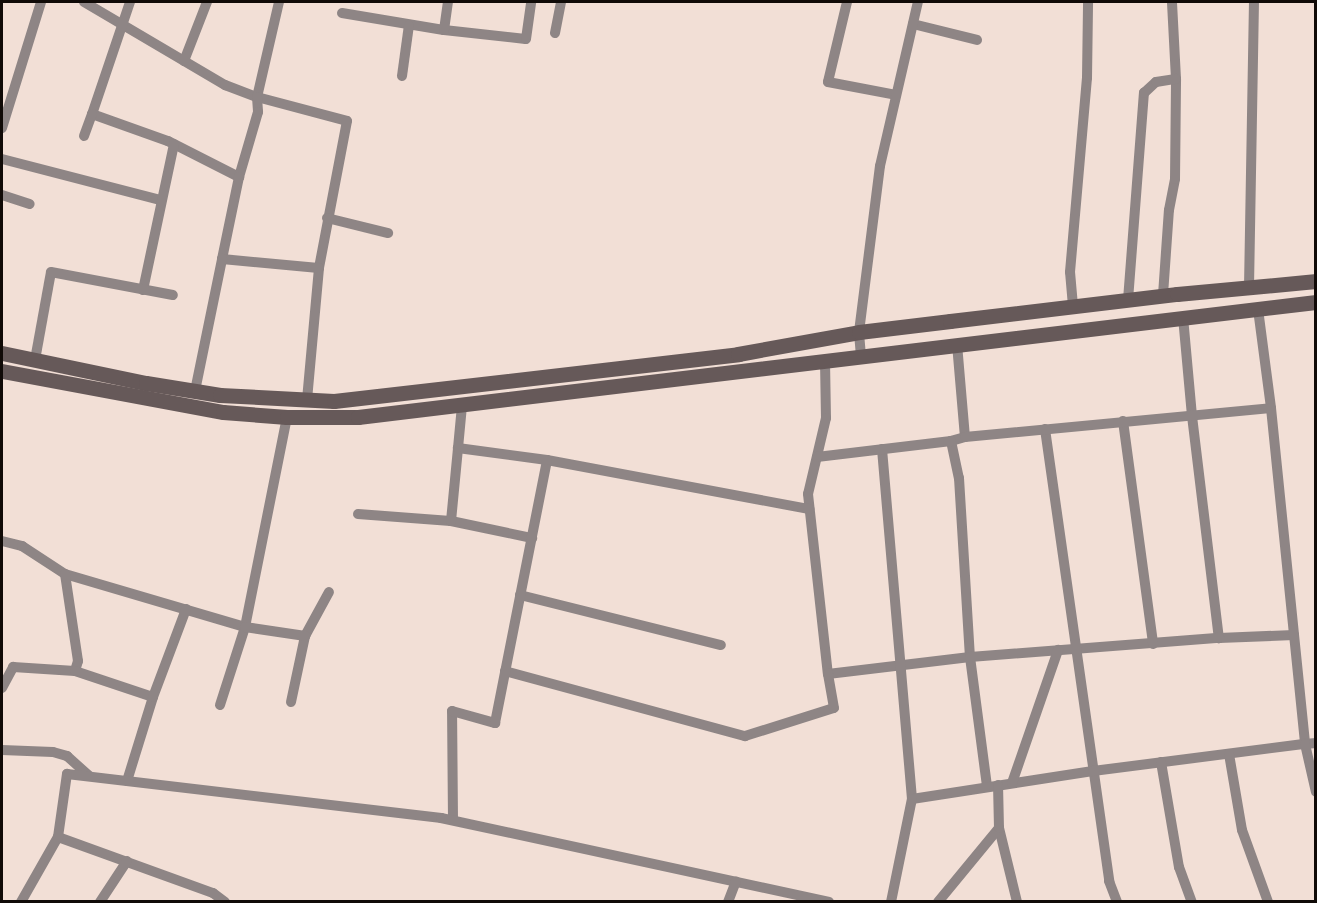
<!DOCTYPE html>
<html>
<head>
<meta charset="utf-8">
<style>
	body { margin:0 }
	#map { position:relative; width:1317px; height:903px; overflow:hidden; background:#f2dfd6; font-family:"Crimson Pro",serif }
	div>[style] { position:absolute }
	.street>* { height:10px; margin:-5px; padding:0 5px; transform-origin:5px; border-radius:5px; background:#8e8585 }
	.secondary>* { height:15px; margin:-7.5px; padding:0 7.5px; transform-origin:7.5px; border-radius:7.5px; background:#665959 }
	span { translate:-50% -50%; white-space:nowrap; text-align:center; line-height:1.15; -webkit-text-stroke:5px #fdede6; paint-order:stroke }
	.frame { position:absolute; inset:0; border:3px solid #100a07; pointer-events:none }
</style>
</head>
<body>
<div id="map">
	<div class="street">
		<div style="left:84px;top:2px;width:164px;rotate:30.5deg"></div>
		<div style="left:225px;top:85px;width:34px;rotate:21deg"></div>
		<div style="left:257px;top:97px;width:93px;rotate:14.9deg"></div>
		<div style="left:347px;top:121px;width:150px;rotate:100.8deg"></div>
		<div style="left:319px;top:268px;width:134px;rotate:95.2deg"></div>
		<div style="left:130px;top:2px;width:118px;rotate:108.7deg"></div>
		<div style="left:92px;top:114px;width:81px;rotate:19.6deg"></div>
		<div style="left:168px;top:141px;width:80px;rotate:26.9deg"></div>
		<div style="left:279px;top:2px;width:98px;rotate:103deg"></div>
		<div style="left:257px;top:97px;width:15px;rotate:86deg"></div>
		<div style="left:258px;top:112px;width:68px;rotate:106.3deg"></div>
		<div style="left:239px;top:177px;width:84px;rotate:101.7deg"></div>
		<div style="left:222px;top:259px;width:97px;rotate:5.3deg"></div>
		<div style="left:847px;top:2px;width:82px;rotate:103.4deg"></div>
		<div style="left:828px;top:82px;width:69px;rotate:10.8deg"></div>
		<div style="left:342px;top:13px;width:103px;rotate:9.5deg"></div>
		<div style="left:444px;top:30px;width:82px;rotate:6.3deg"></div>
		<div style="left:526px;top:39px;width:37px;rotate:-82deg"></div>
		<div style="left:913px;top:24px;width:66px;rotate:14deg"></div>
		<div style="left:444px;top:30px;width:28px;rotate:-82deg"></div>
		<div style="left:555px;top:33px;width:32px;rotate:-79deg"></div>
		<div style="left:184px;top:61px;width:63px;rotate:-68.7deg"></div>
		<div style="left:402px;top:76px;width:51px;rotate:-82.2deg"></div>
		<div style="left:2px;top:128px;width:132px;rotate:-72.8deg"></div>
		<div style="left:84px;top:136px;width:23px;rotate:-70deg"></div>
		<div style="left:2px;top:159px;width:163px;rotate:14.5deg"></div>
		<div style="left:2px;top:195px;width:29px;rotate:18deg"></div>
		<div style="left:327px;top:218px;width:63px;rotate:13.8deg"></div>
		<div style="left:1249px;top:287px;width:285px;rotate:-89deg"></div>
		<div style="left:143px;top:290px;width:149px;rotate:-78deg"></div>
		<div style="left:1163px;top:295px;width:85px;rotate:-86deg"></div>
		<div style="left:1169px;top:210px;width:32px;rotate:-79deg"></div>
		<div style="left:1175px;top:179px;width:100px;rotate:-89.4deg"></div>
		<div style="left:1176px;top:79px;width:77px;rotate:-93deg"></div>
		<div style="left:1128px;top:300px;width:208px;rotate:-85.6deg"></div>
		<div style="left:1144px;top:93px;width:16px;rotate:-43deg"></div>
		<div style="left:1156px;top:82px;width:20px;rotate:-9deg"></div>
		<div style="left:1073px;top:306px;width:34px;rotate:-95deg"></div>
		<div style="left:1070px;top:272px;width:195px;rotate:-85deg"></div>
		<div style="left:1087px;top:78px;width:76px;rotate:-89.2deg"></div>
		<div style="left:1258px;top:309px;width:100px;rotate:82.5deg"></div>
		<div style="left:1183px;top:317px;width:99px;rotate:84.8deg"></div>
		<div style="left:1192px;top:416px;width:224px;rotate:83.1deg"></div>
		<div style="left:1219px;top:638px;width:75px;rotate:-2.3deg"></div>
		<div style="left:957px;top:344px;width:93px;rotate:85.1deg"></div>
		<div style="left:965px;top:437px;width:15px;rotate:164deg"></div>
		<div style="left:951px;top:441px;width:38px;rotate:78deg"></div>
		<div style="left:959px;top:478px;width:179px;rotate:86.5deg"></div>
		<div style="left:970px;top:657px;width:131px;rotate:82.5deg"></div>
		<div style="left:861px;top:356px;width:24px;rotate:-95deg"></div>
		<div style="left:859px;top:332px;width:167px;rotate:-82.8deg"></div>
		<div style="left:880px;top:166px;width:168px;rotate:-77deg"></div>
		<div style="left:35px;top:360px;width:89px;rotate:-79.7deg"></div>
		<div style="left:51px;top:272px;width:124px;rotate:10.7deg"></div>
		<div style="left:825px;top:361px;width:57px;rotate:89deg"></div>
		<div style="left:826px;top:418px;width:78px;rotate:103.3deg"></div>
		<div style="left:808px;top:494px;width:181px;rotate:83.7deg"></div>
		<div style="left:828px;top:674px;width:143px;rotate:-6.8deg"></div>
		<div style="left:970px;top:657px;width:250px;rotate:-4.4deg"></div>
		<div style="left:195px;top:391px;width:135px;rotate:-78.4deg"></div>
		<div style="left:1123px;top:421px;width:225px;rotate:82.3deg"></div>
		<div style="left:1045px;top:429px;width:457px;rotate:81.9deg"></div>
		<div style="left:1109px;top:881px;width:22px;rotate:69deg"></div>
		<div style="left:965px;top:437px;width:307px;rotate:-5.4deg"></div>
		<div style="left:1271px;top:408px;width:338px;rotate:84.2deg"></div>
		<div style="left:1305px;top:744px;width:11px;rotate:-5deg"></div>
		<div style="left:882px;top:449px;width:351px;rotate:85.1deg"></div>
		<div style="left:912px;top:799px;width:183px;rotate:-8.8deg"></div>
		<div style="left:1093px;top:771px;width:214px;rotate:-7.3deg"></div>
		<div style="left:1305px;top:744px;width:49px;rotate:77.1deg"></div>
		<div style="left:817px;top:457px;width:135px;rotate:-6.8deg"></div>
		<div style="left:547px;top:460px;width:267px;rotate:10.6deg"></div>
		<div style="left:358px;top:514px;width:93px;rotate:4.3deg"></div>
		<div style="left:451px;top:521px;width:83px;rotate:11.9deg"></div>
		<div style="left:451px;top:521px;width:73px;rotate:-84.5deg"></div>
		<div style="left:2px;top:541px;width:21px;rotate:14deg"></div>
		<div style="left:22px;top:546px;width:51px;rotate:33.1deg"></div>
		<div style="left:65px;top:574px;width:188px;rotate:16.4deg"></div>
		<div style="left:245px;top:627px;width:214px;rotate:-78.7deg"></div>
		<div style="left:65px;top:574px;width:88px;rotate:81.5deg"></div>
		<div style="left:78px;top:661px;width:10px;rotate:107deg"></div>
		<div style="left:520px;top:595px;width:207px;rotate:14deg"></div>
		<div style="left:505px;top:671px;width:249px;rotate:15.2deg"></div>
		<div style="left:745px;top:736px;width:93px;rotate:-17.5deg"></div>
		<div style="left:834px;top:708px;width:35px;rotate:-100deg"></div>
		<div style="left:2px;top:688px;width:24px;rotate:-62deg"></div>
		<div style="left:13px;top:667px;width:62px;rotate:3.7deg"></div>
		<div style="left:75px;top:671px;width:82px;rotate:18.4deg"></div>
		<div style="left:291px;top:702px;width:67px;rotate:-78deg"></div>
		<div style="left:305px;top:636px;width:50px;rotate:-61.4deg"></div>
		<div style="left:220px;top:705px;width:82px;rotate:-72.2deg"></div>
		<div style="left:245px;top:627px;width:61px;rotate:8.5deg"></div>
		<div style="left:2px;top:750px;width:51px;rotate:2.2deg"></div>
		<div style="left:53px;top:752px;width:15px;rotate:16deg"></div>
		<div style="left:67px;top:756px;width:30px;rotate:42deg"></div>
		<div style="left:1229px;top:754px;width:77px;rotate:80.3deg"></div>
		<div style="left:1242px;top:830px;width:77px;rotate:70.1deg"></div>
		<div style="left:1161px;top:762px;width:107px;rotate:80.3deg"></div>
		<div style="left:1179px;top:867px;width:37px;rotate:70deg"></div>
		<div style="left:127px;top:781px;width:88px;rotate:-72.8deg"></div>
		<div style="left:153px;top:697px;width:94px;rotate:-69.4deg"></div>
		<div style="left:1012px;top:783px;width:141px;rotate:-70.9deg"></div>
		<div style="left:453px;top:820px;width:109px;rotate:-90.5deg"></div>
		<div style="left:452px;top:711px;width:45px;rotate:15.6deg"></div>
		<div style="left:495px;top:723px;width:268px;rotate:-78.8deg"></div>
		<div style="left:547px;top:460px;width:90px;rotate:-172.3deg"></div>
		<div style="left:458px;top:448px;width:42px;rotate:-84.6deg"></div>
		<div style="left:999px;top:828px;width:76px;rotate:76.3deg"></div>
		<div style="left:58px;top:837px;width:165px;rotate:19.9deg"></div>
		<div style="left:213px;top:893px;width:15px;rotate:37deg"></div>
		<div style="left:21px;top:902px;width:75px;rotate:-60.4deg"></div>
		<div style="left:58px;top:837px;width:64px;rotate:-81.9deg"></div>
		<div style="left:67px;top:774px;width:377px;rotate:6.7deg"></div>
		<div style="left:441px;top:818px;width:397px;rotate:12.2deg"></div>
		<div style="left:100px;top:902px;width:49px;rotate:-56.6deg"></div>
		<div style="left:728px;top:902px;width:22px;rotate:-69deg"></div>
		<div style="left:891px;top:902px;width:105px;rotate:-78.5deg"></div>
		<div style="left:938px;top:902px;width:96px;rotate:-50.5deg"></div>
		<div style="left:999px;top:828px;width:43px;rotate:-91.3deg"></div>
	</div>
	<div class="secondary">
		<div style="left:2px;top:353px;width:147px;rotate:11.8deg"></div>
		<div style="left:146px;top:383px;width:75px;rotate:9.2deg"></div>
		<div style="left:220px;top:395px;width:114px;rotate:3deg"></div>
		<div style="left:334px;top:401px;width:407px;rotate:-6.6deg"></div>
		<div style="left:738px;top:354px;width:123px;rotate:-10.3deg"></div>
		<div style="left:859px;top:332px;width:92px;rotate:-6.9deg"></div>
		<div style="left:950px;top:321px;width:229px;rotate:-6.8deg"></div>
		<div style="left:1177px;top:294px;width:140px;rotate:-5.3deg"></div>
		<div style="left:2px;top:371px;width:225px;rotate:10.5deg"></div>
		<div style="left:223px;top:412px;width:64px;rotate:4.5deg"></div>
		<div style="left:287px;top:417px;width:71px"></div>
		<div style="left:358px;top:417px;width:965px;rotate:-6.85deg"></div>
	</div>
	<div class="frame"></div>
</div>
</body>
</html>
